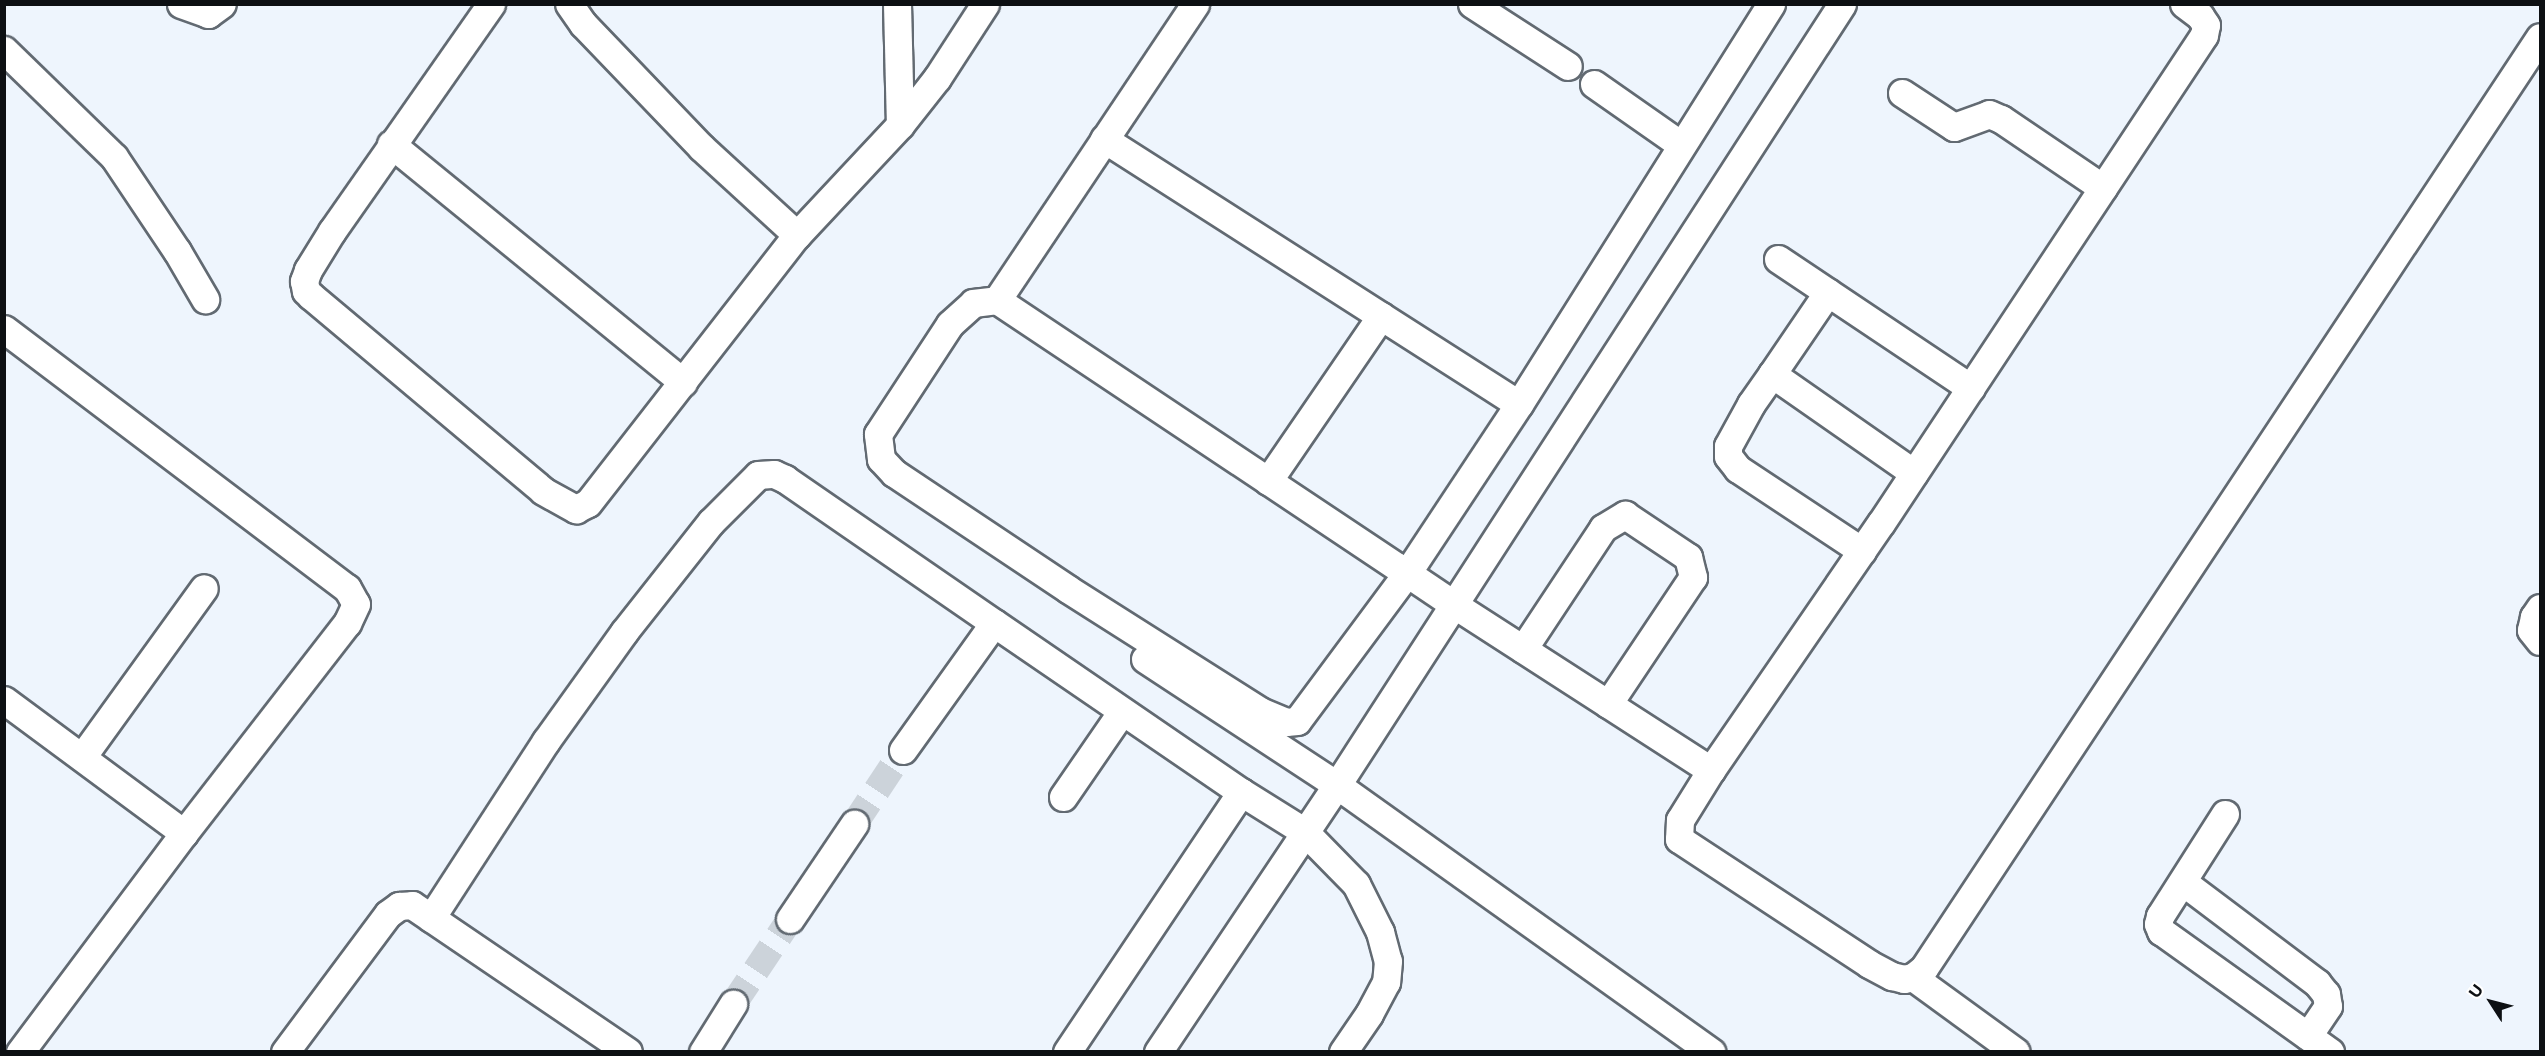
<!DOCTYPE html>
<html>
<head>
<meta charset="utf-8">
<style>
	body { margin:0 }
	#map { position:relative; width:2545px; height:1056px; overflow:hidden; background:#eef5fd; font-family:Montserrat,sans-serif }
	div>[style] { position:absolute }
	.minor-tunnel>* { height:27px; margin-top:-13.5px; transform-origin:0; background:repeating-linear-gradient(90deg,#ccd3da 0 27px,transparent 0 41px) }
	.roads { filter:drop-shadow(2px 0 #626a72) drop-shadow(-2px 0 #626a72) drop-shadow(0 2px #626a72) drop-shadow(0 -2px #626a72) }
	.minor>* { height:27px; margin:-13.5px; padding:0 13.5px; transform-origin:13.5px; border-radius:13.5px; background:#fff }
	span { translate:-50% -50%; white-space:nowrap; text-align:center; line-height:1.15; -webkit-text-stroke:4.5px #fff; paint-order:stroke }
	.frame { position:absolute; inset:0; border:6px solid #0d1013; pointer-events:none }
	.north { position:absolute; left:2461px; top:972px; width:60px; height:60px; -webkit-text-stroke:4px #fff; paint-order:stroke; rotate:306deg; font-size:16px; font-weight:700; line-height:24px; text-align:center; color:#0d1013 }
	.north::after { content:''; display:block; margin:auto; width:21px; height:27px; background:#0d1013; clip-path:polygon(50% 0,100% 100%,50% 72%,0 100%) }
</style>
</head>
<body>
<div id="map">
	<div class="minor-tunnel">
		<div style="left:854px;top:824px;width:89px;rotate:-56.5deg"></div>
		<div style="left:733px;top:1004px;width:102px;rotate:-56.2deg"></div>
	</div>
	<div class="roads">
		<div class="minor">
			<div style="left:181px;top:4px;width:29px;rotate:20deg"></div>
			<div style="left:208px;top:14px;width:17px;rotate:-36deg"></div>
			<div style="left:491px;top:4px;width:277px;rotate:125deg"></div>
			<div style="left:332px;top:231px;width:46px;rotate:121.6deg"></div>
			<div style="left:308px;top:270px;width:12px;rotate:110deg"></div>
			<div style="left:304px;top:281px;width:10px;rotate:79deg"></div>
			<div style="left:306px;top:291px;width:7px;rotate:45deg"></div>
			<div style="left:311px;top:296px;width:303px;rotate:40deg"></div>
			<div style="left:543px;top:491px;width:38px;rotate:29deg"></div>
			<div style="left:576px;top:509px;width:13px;rotate:-27deg"></div>
			<div style="left:588px;top:503px;width:340px;rotate:-52.1deg"></div>
			<div style="left:797px;top:235px;width:129px;rotate:-137.5deg"></div>
			<div style="left:702px;top:148px;width:172px;rotate:-133.8deg"></div>
			<div style="left:583px;top:24px;width:24px;rotate:-125deg"></div>
			<div style="left:897px;top:4px;width:121px;rotate:88.6deg"></div>
			<div style="left:1472px;top:4px;width:114px;rotate:32.9deg"></div>
			<div style="left:1771px;top:4px;width:473px;rotate:122.2deg"></div>
			<div style="left:1519px;top:404px;width:203px;rotate:123.5deg"></div>
			<div style="left:1407px;top:573px;width:184px;rotate:126.6deg"></div>
			<div style="left:1297px;top:721px;width:11px;rotate:175deg"></div>
			<div style="left:1286px;top:722px;width:28px;rotate:-157deg"></div>
			<div style="left:1260px;top:711px;width:227px;rotate:-147.6deg"></div>
			<div style="left:1068px;top:589px;width:209px;rotate:-146.3deg"></div>
			<div style="left:894px;top:473px;width:19px;rotate:-133deg"></div>
			<div style="left:881px;top:459px;width:25px;rotate:-97deg"></div>
			<div style="left:878px;top:434px;width:131px;rotate:-56.8deg"></div>
			<div style="left:950px;top:324px;width:31px;rotate:-42deg"></div>
			<div style="left:973px;top:303px;width:24px;rotate:-7deg"></div>
			<div style="left:997px;top:300px;width:482px;rotate:33.7deg"></div>
			<div style="left:1398px;top:567px;width:11px;rotate:34deg"></div>
			<div style="left:1407px;top:573px;width:55px;rotate:34deg"></div>
			<div style="left:1453px;top:604px;width:307px;rotate:32.8deg"></div>
			<div style="left:1711px;top:770px;width:59px;rotate:121.8deg"></div>
			<div style="left:1680px;top:820px;width:19px;rotate:93deg"></div>
			<div style="left:1679px;top:839px;width:227px;rotate:33.3deg"></div>
			<div style="left:1869px;top:964px;width:26px;rotate:28deg"></div>
			<div style="left:1892px;top:976px;width:12px;rotate:14deg"></div>
			<div style="left:1904px;top:979px;width:9px;rotate:-13deg"></div>
			<div style="left:1913px;top:977px;width:14px;rotate:-39deg"></div>
			<div style="left:1924px;top:968px;width:1116px;rotate:-56.51deg"></div>
			<div style="left:4px;top:50px;width:153px;rotate:44.2deg"></div>
			<div style="left:114px;top:157px;width:113px;rotate:56.2deg"></div>
			<div style="left:177px;top:251px;width:56px;rotate:59.7deg"></div>
			<div style="left:1594px;top:84px;width:106px;rotate:35deg"></div>
			<div style="left:1902px;top:93px;width:62px;rotate:33.2deg"></div>
			<div style="left:1954px;top:127px;width:37px;rotate:-20deg"></div>
			<div style="left:1989px;top:114px;width:13px;rotate:23deg"></div>
			<div style="left:2001px;top:119px;width:123px;rotate:34.1deg"></div>
			<div style="left:1104px;top:139px;width:492px;rotate:32.6deg"></div>
			<div style="left:391px;top:144px;width:377px;rotate:39.2deg"></div>
			<div style="left:797px;top:235px;width:151px;rotate:-46.9deg"></div>
			<div style="left:900px;top:125px;width:60px;rotate:-51.8deg"></div>
			<div style="left:937px;top:78px;width:88px;rotate:-57deg"></div>
			<div style="left:1778px;top:259px;width:232px;rotate:33.8deg"></div>
			<div style="left:997px;top:300px;width:356px;rotate:-56.2deg"></div>
			<div style="left:4px;top:329px;width:430px;rotate:37.1deg"></div>
			<div style="left:347px;top:588px;width:18px;rotate:61deg"></div>
			<div style="left:356px;top:604px;width:21px;rotate:115deg"></div>
			<div style="left:347px;top:623px;width:266px;rotate:127.8deg"></div>
			<div style="left:184px;top:833px;width:274px;rotate:126.8deg"></div>
			<div style="left:1772px;top:374px;width:99px;rotate:-55.7deg"></div>
			<div style="left:1268px;top:481px;width:200px;rotate:-55.6deg"></div>
			<div style="left:1862px;top:551px;width:149px;rotate:-146.5deg"></div>
			<div style="left:1738px;top:469px;width:16px;rotate:-128deg"></div>
			<div style="left:1728px;top:456px;width:10px;rotate:-90deg"></div>
			<div style="left:1728px;top:446px;width:48px;rotate:-61.3deg"></div>
			<div style="left:1751px;top:404px;width:37px;rotate:-55deg"></div>
			<div style="left:1772px;top:374px;width:173px;rotate:34.9deg"></div>
			<div style="left:2540px;top:608px;width:11px;rotate:124deg"></div>
			<div style="left:2534px;top:617px;width:13px;rotate:103deg"></div>
			<div style="left:2531px;top:630px;width:14px;rotate:51deg"></div>
			<div style="left:1523px;top:649px;width:145px;rotate:-56.5deg"></div>
			<div style="left:1603px;top:528px;width:26px;rotate:-31deg"></div>
			<div style="left:1625px;top:515px;width:76px;rotate:33.7deg"></div>
			<div style="left:1688px;top:557px;width:21px;rotate:76deg"></div>
			<div style="left:1693px;top:577px;width:153px;rotate:123.8deg"></div>
			<div style="left:1145px;top:659px;width:230px;rotate:33.3deg"></div>
			<div style="left:1337px;top:785px;width:460px;rotate:35.5deg"></div>
			<div style="left:4px;top:700px;width:224px;rotate:36.5deg"></div>
			<div style="left:903px;top:750px;width:156px;rotate:-54.4deg"></div>
			<div style="left:994px;top:623px;width:299px;rotate:34.4deg"></div>
			<div style="left:1241px;top:792px;width:75px;rotate:32deg"></div>
			<div style="left:1305px;top:832px;width:73px;rotate:45.6deg"></div>
			<div style="left:1356px;top:884px;width:54px;rotate:63.4deg"></div>
			<div style="left:1380px;top:932px;width:30px;rotate:75deg"></div>
			<div style="left:1388px;top:961px;width:21px;rotate:95deg"></div>
			<div style="left:1386px;top:982px;width:36px;rotate:118deg"></div>
			<div style="left:1369px;top:1014px;width:46px;rotate:124.4deg"></div>
			<div style="left:82px;top:757px;width:208px;rotate:-54.2deg"></div>
			<div style="left:1711px;top:770px;width:300px;rotate:-55.5deg"></div>
			<div style="left:1881px;top:523px;width:585px;rotate:-56.5deg"></div>
			<div style="left:2204px;top:35px;width:10px;rotate:-79deg"></div>
			<div style="left:2206px;top:25px;width:11px;rotate:-124deg"></div>
			<div style="left:2200px;top:16px;width:20px;rotate:-143deg"></div>
			<div style="left:1063px;top:797px;width:104px;rotate:-55.5deg"></div>
			<div style="left:2225px;top:814px;width:121px;rotate:122.5deg"></div>
			<div style="left:2160px;top:916px;width:8px;rotate:104deg"></div>
			<div style="left:2158px;top:924px;width:8px;rotate:67deg"></div>
			<div style="left:2161px;top:931px;width:208px;rotate:35.6deg"></div>
			<div style="left:2183px;top:882px;width:168px;rotate:37deg"></div>
			<div style="left:2317px;top:983px;width:14px;rotate:51deg"></div>
			<div style="left:2326px;top:994px;width:12px;rotate:81deg"></div>
			<div style="left:2328px;top:1006px;width:36px;rotate:124deg"></div>
			<div style="left:431px;top:918px;width:211px;rotate:-57deg"></div>
			<div style="left:546px;top:741px;width:134px;rotate:-54.4deg"></div>
			<div style="left:624px;top:632px;width:140px;rotate:-51.7deg"></div>
			<div style="left:711px;top:522px;width:66px;rotate:-45deg"></div>
			<div style="left:758px;top:475px;width:16px;rotate:-4deg"></div>
			<div style="left:774px;top:474px;width:12px;rotate:24deg"></div>
			<div style="left:785px;top:479px;width:254px;rotate:34.6deg"></div>
			<div style="left:790px;top:919px;width:115px;rotate:-56deg"></div>
			<div style="left:1913px;top:977px;width:127px;rotate:36.1deg"></div>
			<div style="left:285px;top:1052px;width:172px;rotate:-53.3deg"></div>
			<div style="left:388px;top:914px;width:14px;rotate:-36deg"></div>
			<div style="left:399px;top:906px;width:13px;rotate:-4deg"></div>
			<div style="left:412px;top:905px;width:261px;rotate:34.2deg"></div>
			<div style="left:703px;top:1052px;width:57px;rotate:-58deg"></div>
			<div style="left:1067px;top:1052px;width:313px;rotate:-56.2deg"></div>
			<div style="left:1158px;top:1052px;width:321px;rotate:-56.2deg"></div>
			<div style="left:1337px;top:785px;width:930px;rotate:-57.11deg"></div>
		</div>
	</div>
	<div class="frame"></div>
	<div class="north">U</div>
</div>
</body>
</html>
